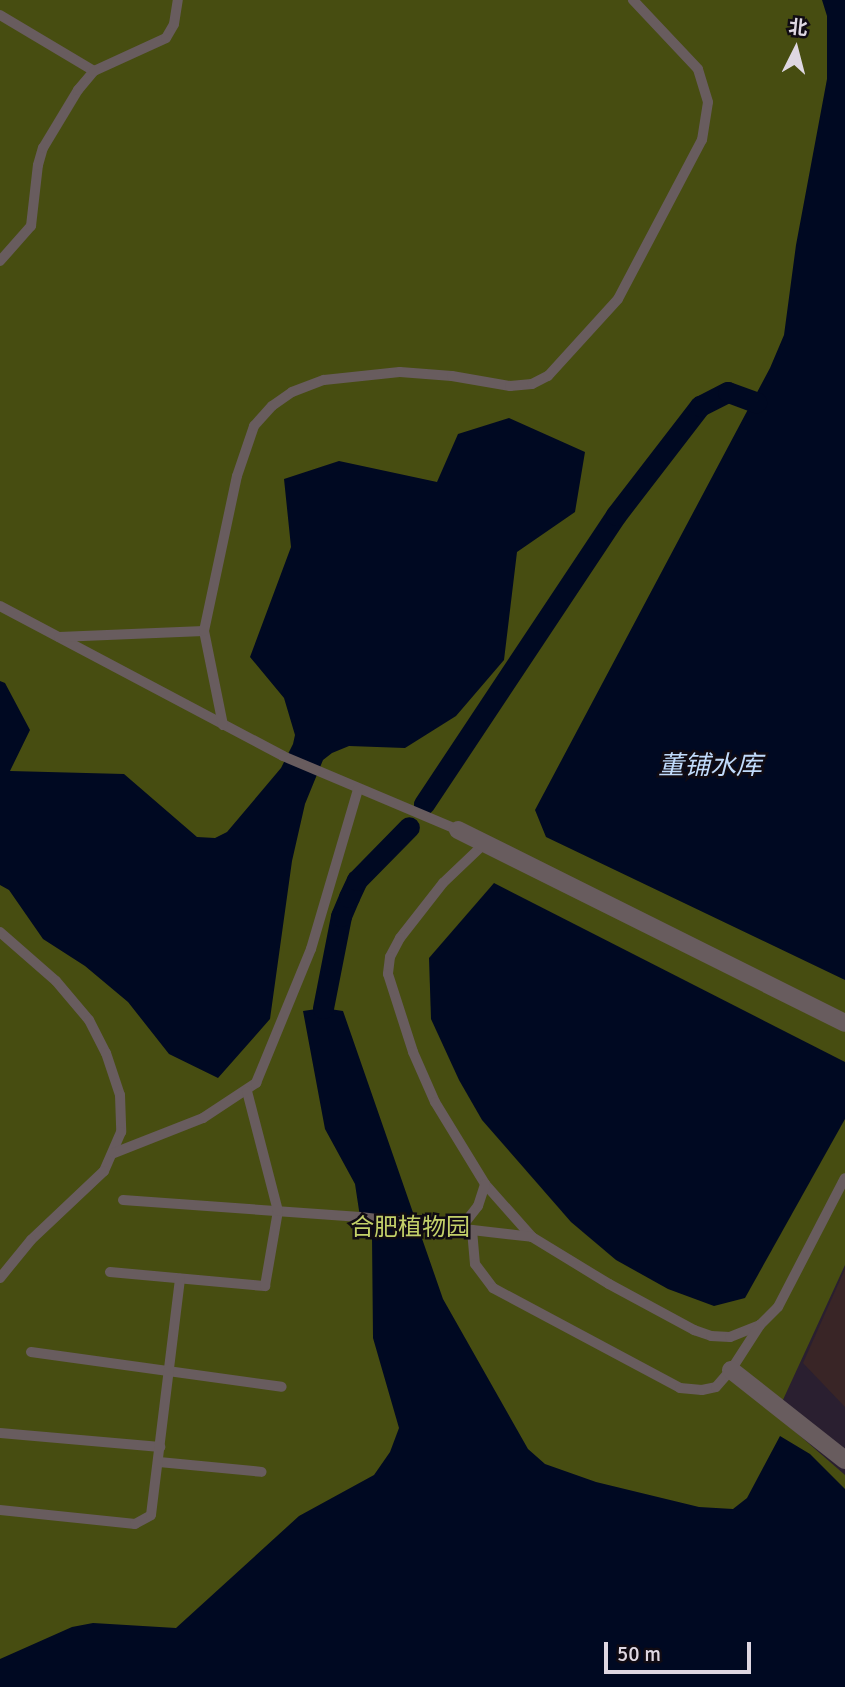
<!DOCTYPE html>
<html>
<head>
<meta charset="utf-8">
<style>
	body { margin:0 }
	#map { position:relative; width:845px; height:1687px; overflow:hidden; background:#2a1f30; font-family:Signika,"Noto Sans SC",sans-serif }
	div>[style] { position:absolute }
	.education>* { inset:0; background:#392526 }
	.green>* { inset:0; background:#474d11 }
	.water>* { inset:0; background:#000922 }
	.canal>* { height:21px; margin:-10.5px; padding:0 10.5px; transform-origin:10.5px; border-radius:10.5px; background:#000922 }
	.service>* { height:10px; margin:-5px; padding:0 5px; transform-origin:5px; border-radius:5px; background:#685c5e }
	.minor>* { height:18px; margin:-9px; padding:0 9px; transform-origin:9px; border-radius:9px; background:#685c5e }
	span { translate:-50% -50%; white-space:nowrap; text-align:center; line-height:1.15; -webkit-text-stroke:5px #100b13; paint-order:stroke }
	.park-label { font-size:24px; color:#c3d069 }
	.water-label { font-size:26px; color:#c1dbfb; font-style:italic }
	.north { position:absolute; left:761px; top:14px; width:70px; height:70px; -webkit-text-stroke:5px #100b13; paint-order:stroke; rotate:6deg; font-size:19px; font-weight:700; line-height:28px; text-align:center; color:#ded7e2 }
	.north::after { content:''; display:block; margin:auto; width:24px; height:32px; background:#ded7e2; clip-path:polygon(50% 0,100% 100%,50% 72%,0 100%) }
	.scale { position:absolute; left:604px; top:1642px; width:147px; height:32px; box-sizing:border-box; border:4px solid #ded7e2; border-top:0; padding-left:9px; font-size:21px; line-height:24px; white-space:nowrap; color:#ded7e2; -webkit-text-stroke:5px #100b13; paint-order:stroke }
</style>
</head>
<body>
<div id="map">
	<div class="education">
		<div style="clip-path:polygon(845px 1269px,845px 1407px,803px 1363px)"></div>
	</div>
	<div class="green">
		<div style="clip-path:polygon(0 0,845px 0,845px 1265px,776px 1415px,845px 1475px,845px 1687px,0 1687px)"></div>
	</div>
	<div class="water">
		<div style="clip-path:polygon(822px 0,845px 0,845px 980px,546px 837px,535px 810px,770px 368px,784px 335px,796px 245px,827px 79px,827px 16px)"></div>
		<div style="clip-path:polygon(509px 418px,585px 452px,575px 512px,517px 552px,504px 660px,456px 716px,405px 748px,349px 746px,332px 753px,323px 760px,305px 804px,292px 861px,270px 1019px,218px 1078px,169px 1054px,128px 1002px,85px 966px,43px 939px,9px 890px,0 885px,0 681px,5px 683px,30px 730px,10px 771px,124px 774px,197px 837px,215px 838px,227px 832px,281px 768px,293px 744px,295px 735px,284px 698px,250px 657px,291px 547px,284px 479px,339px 461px,437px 482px,458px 434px)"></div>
		<div style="clip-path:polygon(494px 883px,845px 1062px,845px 1119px,745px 1298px,714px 1306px,668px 1289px,616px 1260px,571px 1222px,482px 1120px,459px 1080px,431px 1019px,429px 958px)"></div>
		<div style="clip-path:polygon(323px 1008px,343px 1011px,443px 1299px,528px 1449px,545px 1464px,596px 1482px,699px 1507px,733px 1509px,747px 1498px,780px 1436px,810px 1454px,845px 1489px,845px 1687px,0 1687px,0 1659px,72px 1627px,93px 1623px,176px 1628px,299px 1516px,374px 1475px,390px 1452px,399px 1428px,373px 1338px,372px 1237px,360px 1217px,355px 1184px,325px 1129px,303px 1011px)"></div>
	</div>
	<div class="canal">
		<div style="left:424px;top:804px;width:347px;rotate:-56.4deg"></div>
		<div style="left:616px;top:515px;width:138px;rotate:-52.4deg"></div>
		<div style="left:700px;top:406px;width:31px;rotate:-27deg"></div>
		<div style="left:728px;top:392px;width:30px;rotate:20deg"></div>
		<div style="left:323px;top:1008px;width:94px;rotate:-78.9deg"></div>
		<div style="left:341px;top:916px;width:21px;rotate:-67deg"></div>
		<div style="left:349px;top:897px;width:19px;rotate:-65deg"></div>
		<div style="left:357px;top:880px;width:74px;rotate:-45.5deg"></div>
	</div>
	<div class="service">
		<div style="left:0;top:15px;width:109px;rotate:30.8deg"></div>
		<div style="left:0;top:261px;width:47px;rotate:-48.5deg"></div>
		<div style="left:31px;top:226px;width:61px;rotate:-83.5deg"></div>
		<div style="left:38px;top:165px;width:18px;rotate:-74deg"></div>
		<div style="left:43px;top:148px;width:68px;rotate:-58.9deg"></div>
		<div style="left:78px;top:90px;width:25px;rotate:-50deg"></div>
		<div style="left:94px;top:71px;width:79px;rotate:-24.6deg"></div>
		<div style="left:166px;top:38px;width:16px;rotate:-60deg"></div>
		<div style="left:174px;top:24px;width:24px;rotate:-81deg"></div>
		<div style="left:0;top:606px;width:320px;rotate:27.9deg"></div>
		<div style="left:283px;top:756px;width:190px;rotate:22.9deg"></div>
		<div style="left:59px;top:637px;width:145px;rotate:-2.4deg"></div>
		<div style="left:223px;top:725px;width:96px;rotate:-101.4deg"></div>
		<div style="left:204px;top:631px;width:158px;rotate:-78deg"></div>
		<div style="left:237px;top:476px;width:53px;rotate:-71.2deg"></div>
		<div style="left:254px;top:426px;width:27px;rotate:-48deg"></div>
		<div style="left:272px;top:406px;width:24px;rotate:-35deg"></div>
		<div style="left:292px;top:392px;width:34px;rotate:-21deg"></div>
		<div style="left:324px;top:380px;width:76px;rotate:-6deg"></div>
		<div style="left:400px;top:372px;width:52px;rotate:4.4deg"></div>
		<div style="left:452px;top:376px;width:59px;rotate:9.8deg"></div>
		<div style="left:510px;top:386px;width:22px;rotate:-5deg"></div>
		<div style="left:532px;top:384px;width:18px;rotate:-27deg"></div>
		<div style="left:548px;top:376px;width:104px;rotate:-47.7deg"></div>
		<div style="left:618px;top:299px;width:180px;rotate:-62.2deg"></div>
		<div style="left:702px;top:140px;width:38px;rotate:-81deg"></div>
		<div style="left:708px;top:102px;width:34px;rotate:-107deg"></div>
		<div style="left:698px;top:69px;width:95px;rotate:-133.3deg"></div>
		<div style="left:485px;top:843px;width:58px;rotate:136.4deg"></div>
		<div style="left:443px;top:883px;width:70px;rotate:128deg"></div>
		<div style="left:400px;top:938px;width:21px;rotate:118deg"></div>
		<div style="left:390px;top:957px;width:17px;rotate:97deg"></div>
		<div style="left:388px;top:974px;width:82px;rotate:72.2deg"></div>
		<div style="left:413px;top:1052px;width:55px;rotate:66.3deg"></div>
		<div style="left:435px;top:1102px;width:96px;rotate:58.6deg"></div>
		<div style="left:485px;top:1184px;width:71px;rotate:48.4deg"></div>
		<div style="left:532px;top:1237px;width:90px;rotate:31.4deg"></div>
		<div style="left:609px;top:1284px;width:97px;rotate:28.4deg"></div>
		<div style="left:694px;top:1330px;width:18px;rotate:19deg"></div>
		<div style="left:711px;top:1336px;width:19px;rotate:3deg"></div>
		<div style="left:730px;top:1337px;width:32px;rotate:-22deg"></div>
		<div style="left:760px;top:1325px;width:25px;rotate:-45deg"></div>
		<div style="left:778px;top:1307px;width:145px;rotate:-62.6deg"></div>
		<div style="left:0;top:932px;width:74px;rotate:41.2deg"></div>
		<div style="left:56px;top:981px;width:51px;rotate:49.8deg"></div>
		<div style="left:89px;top:1020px;width:37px;rotate:63deg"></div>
		<div style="left:106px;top:1053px;width:44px;rotate:71.6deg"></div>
		<div style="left:120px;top:1095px;width:37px;rotate:88deg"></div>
		<div style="left:121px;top:1132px;width:43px;rotate:113.6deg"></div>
		<div style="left:104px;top:1171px;width:100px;rotate:136.6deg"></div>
		<div style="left:31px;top:1240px;width:49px;rotate:129.2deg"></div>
		<div style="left:114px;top:1153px;width:96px;rotate:-21.5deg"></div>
		<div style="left:203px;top:1118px;width:64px;rotate:-33.4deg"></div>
		<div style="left:256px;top:1083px;width:145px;rotate:-67.7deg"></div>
		<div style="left:311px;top:949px;width:167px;rotate:-73.6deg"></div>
		<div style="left:123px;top:1200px;width:238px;rotate:4.1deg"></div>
		<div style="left:360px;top:1217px;width:173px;rotate:6.6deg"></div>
		<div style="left:460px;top:1229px;width:29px;rotate:-52deg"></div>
		<div style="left:478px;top:1206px;width:23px;rotate:-72deg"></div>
		<div style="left:472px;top:1230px;width:34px;rotate:85deg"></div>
		<div style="left:475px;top:1264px;width:30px;rotate:53deg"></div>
		<div style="left:493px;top:1288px;width:212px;rotate:28.1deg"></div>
		<div style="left:680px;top:1388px;width:22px;rotate:5deg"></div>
		<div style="left:702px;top:1390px;width:14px;rotate:-12deg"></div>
		<div style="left:716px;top:1387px;width:23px;rotate:-49deg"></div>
		<div style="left:731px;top:1370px;width:54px;rotate:-57.2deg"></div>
		<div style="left:110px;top:1272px;width:156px;rotate:5.2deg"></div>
		<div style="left:265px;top:1286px;width:76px;rotate:-80.2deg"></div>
		<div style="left:278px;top:1211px;width:124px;rotate:-104.5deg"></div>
		<div style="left:31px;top:1352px;width:253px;rotate:7.9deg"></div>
		<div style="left:0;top:1433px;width:161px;rotate:5deg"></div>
		<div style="left:159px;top:1462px;width:103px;rotate:5.5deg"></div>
		<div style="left:0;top:1510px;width:136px;rotate:5.9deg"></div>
		<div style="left:135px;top:1524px;width:18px;rotate:-29deg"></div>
		<div style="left:151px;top:1515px;width:238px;rotate:-83deg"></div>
	</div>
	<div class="minor">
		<div style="left:458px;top:830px;width:432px;rotate:26.5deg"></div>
		<div style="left:731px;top:1370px;width:145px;rotate:38.3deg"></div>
	</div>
	<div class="park-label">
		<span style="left:410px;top:1228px">合肥植物园</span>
	</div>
	<div class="water-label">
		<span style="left:710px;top:767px">董铺水库</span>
	</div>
	<div class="north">北</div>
	<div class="scale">50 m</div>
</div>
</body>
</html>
